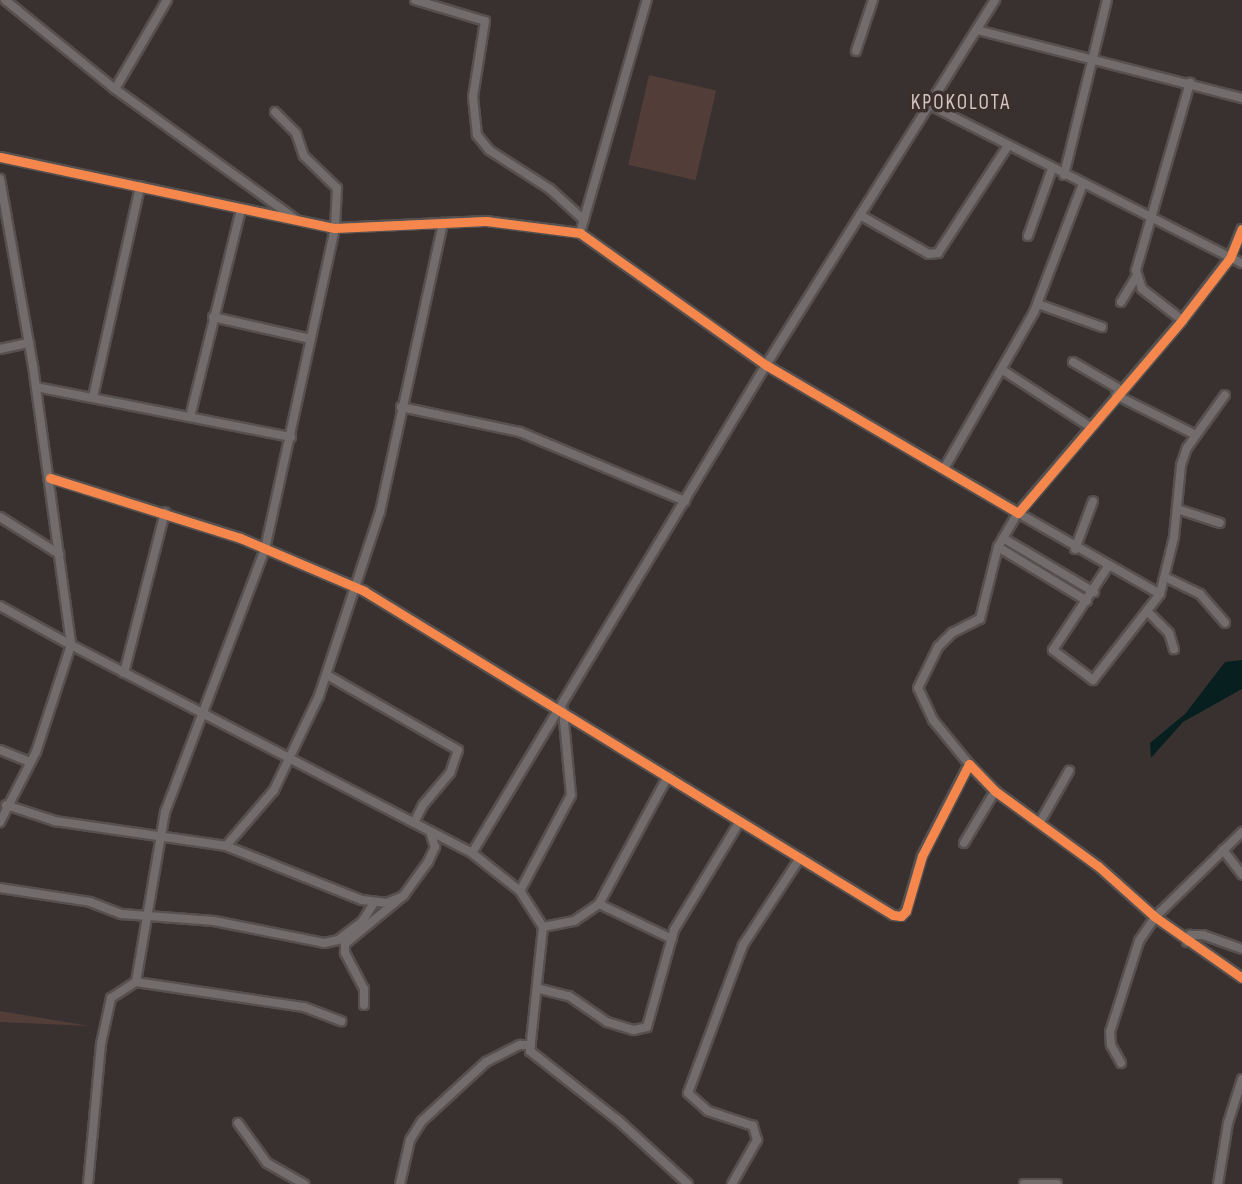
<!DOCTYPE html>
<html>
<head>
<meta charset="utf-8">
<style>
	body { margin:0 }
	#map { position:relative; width:1242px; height:1184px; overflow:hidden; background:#383130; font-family:"Sofia Sans Condensed",sans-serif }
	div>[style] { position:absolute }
	.green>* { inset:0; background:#523d38; transform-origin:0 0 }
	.water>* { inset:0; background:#07201f }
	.roads { filter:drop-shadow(2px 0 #56504f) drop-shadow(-2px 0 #56504f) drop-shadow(0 2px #56504f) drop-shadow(0 -2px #56504f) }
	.street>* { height:8px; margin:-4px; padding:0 4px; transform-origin:4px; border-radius:4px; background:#726c6c }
	.cycleway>* { height:9px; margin:-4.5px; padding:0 4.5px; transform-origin:4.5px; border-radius:4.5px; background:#f5874c }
	span { translate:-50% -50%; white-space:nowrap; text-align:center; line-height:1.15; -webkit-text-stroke:7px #3b2f2c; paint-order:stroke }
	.neighbourhood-label { font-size:21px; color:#d4c5c1; letter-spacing:2px }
</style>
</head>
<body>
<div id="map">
	<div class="green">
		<div style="left:649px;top:75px;width:69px;height:92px;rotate:13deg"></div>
		<div style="clip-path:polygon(0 1011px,90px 1026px,0 1022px)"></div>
	</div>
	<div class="water">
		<div style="clip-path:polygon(1242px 660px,1242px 689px,1183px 722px,1151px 758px,1150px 743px,1185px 714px,1225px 662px)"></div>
	</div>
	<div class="roads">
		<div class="street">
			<div style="left:5px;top:0;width:141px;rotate:39deg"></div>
			<div style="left:115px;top:89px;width:222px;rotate:35.8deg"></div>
			<div style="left:415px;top:0;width:73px;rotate:16.7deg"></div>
			<div style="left:485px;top:21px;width:77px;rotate:99deg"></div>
			<div style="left:473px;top:97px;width:38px;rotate:84deg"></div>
			<div style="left:477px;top:135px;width:19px;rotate:51deg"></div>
			<div style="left:489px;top:150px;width:72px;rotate:32.6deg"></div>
			<div style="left:550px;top:189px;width:46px;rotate:42.4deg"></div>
			<div style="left:977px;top:30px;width:274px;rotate:14.4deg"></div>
			<div style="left:856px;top:51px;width:54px;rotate:-71.6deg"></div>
			<div style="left:115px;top:89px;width:103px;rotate:-59.7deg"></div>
			<div style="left:928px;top:104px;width:352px;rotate:26.9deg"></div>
			<div style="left:275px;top:112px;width:30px;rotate:45deg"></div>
			<div style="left:296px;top:133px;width:24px;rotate:71deg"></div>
			<div style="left:304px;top:156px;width:46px;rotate:44.1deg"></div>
			<div style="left:337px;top:188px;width:40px;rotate:92.9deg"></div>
			<div style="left:335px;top:228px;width:329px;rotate:102.3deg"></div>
			<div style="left:265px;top:549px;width:281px;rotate:110.8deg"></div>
			<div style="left:165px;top:812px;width:172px;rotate:99.7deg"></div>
			<div style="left:136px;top:982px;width:170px;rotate:8.5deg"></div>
			<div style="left:304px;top:1007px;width:40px;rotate:21deg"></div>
			<div style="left:0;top:157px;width:342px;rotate:12deg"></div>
			<div style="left:335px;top:228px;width:151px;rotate:-2.7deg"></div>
			<div style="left:486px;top:221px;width:95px;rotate:7.3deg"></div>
			<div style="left:580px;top:233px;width:228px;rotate:35.4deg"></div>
			<div style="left:766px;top:365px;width:292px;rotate:30.4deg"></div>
			<div style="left:1018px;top:513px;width:253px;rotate:-49.6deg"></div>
			<div style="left:1182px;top:320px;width:78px;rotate:-52.3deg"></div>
			<div style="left:1230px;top:258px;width:31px;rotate:-68deg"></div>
			<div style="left:1064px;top:175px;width:180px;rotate:-76.2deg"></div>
			<div style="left:0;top:179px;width:190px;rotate:80deg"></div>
			<div style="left:33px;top:366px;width:282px;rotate:82.2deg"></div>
			<div style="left:71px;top:645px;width:452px;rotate:27.4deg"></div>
			<div style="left:472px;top:853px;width:61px;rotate:38.4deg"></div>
			<div style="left:520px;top:891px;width:43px;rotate:57.4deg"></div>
			<div style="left:543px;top:927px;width:125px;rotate:96deg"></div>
			<div style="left:530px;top:1051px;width:113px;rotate:38.2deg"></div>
			<div style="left:619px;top:1121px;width:93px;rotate:42.4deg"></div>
			<div style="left:860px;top:215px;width:79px;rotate:29.5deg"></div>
			<div style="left:929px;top:254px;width:9px;rotate:-6deg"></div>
			<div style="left:938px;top:253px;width:126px;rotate:-56.9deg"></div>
			<div style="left:580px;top:233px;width:242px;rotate:-74deg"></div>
			<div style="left:1028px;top:236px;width:71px;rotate:-70.3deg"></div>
			<div style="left:1121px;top:302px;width:29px;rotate:-59deg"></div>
			<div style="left:1038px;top:304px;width:68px;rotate:19.8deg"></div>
			<div style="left:213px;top:317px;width:100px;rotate:12.7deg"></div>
			<div style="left:1182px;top:320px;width:51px;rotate:-142.2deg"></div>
			<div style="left:1142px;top:289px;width:20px;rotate:-108deg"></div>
			<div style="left:1136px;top:270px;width:195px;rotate:-73.9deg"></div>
			<div style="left:0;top:349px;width:30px;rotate:-12deg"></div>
			<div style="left:1073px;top:362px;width:56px;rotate:30.3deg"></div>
			<div style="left:1004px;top:371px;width:101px;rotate:32.9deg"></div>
			<div style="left:36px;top:387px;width:260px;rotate:11.1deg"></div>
			<div style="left:1116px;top:395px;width:89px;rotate:26.6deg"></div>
			<div style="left:93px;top:397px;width:216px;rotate:-77.4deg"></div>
			<div style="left:401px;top:407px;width:122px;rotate:11.9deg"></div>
			<div style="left:520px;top:432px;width:179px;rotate:22.7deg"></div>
			<div style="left:190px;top:417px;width:214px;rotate:-76.2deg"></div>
			<div style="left:945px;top:467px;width:179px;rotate:-60.1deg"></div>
			<div style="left:1034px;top:312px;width:137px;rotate:-69.1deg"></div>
			<div style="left:50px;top:478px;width:199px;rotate:17.5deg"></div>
			<div style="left:240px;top:538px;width:135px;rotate:23.1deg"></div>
			<div style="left:364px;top:591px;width:620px;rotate:31.49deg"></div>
			<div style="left:893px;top:915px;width:8px;rotate:7deg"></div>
			<div style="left:901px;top:916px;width:7px;rotate:-45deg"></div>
			<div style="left:906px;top:911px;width:57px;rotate:-73.8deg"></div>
			<div style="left:922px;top:856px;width:103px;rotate:-62.9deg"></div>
			<div style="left:969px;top:764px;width:37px;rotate:46deg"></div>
			<div style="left:995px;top:791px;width:127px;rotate:36.1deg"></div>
			<div style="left:1098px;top:866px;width:76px;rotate:41.8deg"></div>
			<div style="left:1155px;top:917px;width:106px;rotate:35deg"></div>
			<div style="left:1177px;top:509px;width:45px;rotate:18deg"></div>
			<div style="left:0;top:517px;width:70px;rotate:32.1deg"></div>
			<div style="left:1003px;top:538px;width:106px;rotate:30.7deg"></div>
			<div style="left:998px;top:547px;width:104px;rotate:31.2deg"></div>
			<div style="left:1075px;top:549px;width:51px;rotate:-69.4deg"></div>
			<div style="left:1107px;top:568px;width:98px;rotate:123.4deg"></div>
			<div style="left:1053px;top:650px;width:50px;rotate:36.9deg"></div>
			<div style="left:1093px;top:680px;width:109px;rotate:-52.1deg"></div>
			<div style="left:1160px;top:594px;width:59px;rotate:-76.2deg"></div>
			<div style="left:1174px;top:537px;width:72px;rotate:-84.4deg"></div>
			<div style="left:1181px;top:465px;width:18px;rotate:-71deg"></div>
			<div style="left:1187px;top:448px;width:65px;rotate:-54.4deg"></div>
			<div style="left:1167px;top:578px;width:37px;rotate:26deg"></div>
			<div style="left:1200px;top:594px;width:38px;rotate:49deg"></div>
			<div style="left:0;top:606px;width:81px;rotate:28.8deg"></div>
			<div style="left:71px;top:645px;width:113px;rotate:108.1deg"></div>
			<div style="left:36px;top:752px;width:79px;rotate:117.2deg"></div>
			<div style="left:1147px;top:611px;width:31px;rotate:45deg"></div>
			<div style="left:1169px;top:633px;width:17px;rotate:73deg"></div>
			<div style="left:124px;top:673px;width:166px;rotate:-75.7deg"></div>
			<div style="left:327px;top:675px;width:151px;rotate:29.8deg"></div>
			<div style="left:458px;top:750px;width:24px;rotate:109deg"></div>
			<div style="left:450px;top:773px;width:42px;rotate:130.2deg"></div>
			<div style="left:423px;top:805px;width:20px;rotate:117deg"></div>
			<div style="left:0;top:750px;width:32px;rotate:22deg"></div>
			<div style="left:969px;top:764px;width:57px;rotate:-129.3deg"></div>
			<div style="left:933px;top:720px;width:35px;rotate:-115deg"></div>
			<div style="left:918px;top:688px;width:46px;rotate:-64deg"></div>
			<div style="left:938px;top:647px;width:20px;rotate:-45deg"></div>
			<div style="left:952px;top:633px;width:31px;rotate:-27deg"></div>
			<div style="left:980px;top:619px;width:74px;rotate:-76deg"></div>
			<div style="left:998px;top:547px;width:39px;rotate:-60deg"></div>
			<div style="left:1018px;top:513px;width:163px;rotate:29.7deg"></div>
			<div style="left:6px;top:805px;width:52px;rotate:18.1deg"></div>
			<div style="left:55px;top:821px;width:173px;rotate:8.3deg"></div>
			<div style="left:226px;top:846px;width:146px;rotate:21.7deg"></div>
			<div style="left:362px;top:900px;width:25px;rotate:7deg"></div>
			<div style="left:387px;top:903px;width:13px;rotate:-23deg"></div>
			<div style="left:1040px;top:822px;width:59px;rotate:-60.4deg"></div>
			<div style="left:964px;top:843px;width:61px;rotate:-59.2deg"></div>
			<div style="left:226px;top:846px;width:74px;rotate:-49.4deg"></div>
			<div style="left:274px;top:790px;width:104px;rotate:-64.4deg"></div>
			<div style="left:319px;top:696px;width:194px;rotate:-71.7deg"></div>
			<div style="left:380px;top:512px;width:296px;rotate:-77.7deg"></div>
			<div style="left:1223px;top:850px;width:31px;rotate:52deg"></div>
			<div style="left:472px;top:853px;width:570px;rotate:-58.93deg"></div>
			<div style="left:766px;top:365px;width:431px;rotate:-57.9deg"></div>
			<div style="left:0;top:888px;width:91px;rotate:8.8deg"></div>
			<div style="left:90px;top:902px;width:34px;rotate:21deg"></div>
			<div style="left:122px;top:914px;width:92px;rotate:4.4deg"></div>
			<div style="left:214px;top:921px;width:112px;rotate:11.3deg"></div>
			<div style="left:324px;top:943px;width:14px;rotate:-12deg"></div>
			<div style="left:338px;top:940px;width:30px;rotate:-37deg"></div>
			<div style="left:362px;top:922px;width:22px;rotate:-58deg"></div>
			<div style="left:520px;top:891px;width:109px;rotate:-62deg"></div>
			<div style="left:571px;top:795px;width:85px;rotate:-95.4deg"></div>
			<div style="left:599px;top:904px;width:81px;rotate:25.6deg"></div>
			<div style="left:543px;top:927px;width:32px;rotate:-11deg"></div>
			<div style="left:574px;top:921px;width:30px;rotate:-34deg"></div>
			<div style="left:599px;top:904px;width:145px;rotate:-61.7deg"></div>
			<div style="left:1187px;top:942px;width:8px;rotate:-67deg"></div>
			<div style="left:1190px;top:935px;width:13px"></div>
			<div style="left:1203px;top:935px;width:41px;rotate:19.7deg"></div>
			<div style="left:540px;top:989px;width:30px;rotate:14deg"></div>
			<div style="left:569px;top:996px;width:46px;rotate:34.4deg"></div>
			<div style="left:607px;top:1022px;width:28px;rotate:17deg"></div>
			<div style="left:634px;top:1030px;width:13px;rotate:-13deg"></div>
			<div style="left:647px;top:1027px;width:101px;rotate:-74.4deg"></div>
			<div style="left:674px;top:930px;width:127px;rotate:-58.8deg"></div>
			<div style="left:364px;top:1005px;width:16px;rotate:-90deg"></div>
			<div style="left:364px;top:989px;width:41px;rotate:-117.8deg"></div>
			<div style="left:345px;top:953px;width:9px;rotate:-90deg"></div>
			<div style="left:345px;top:944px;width:77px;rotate:-39.7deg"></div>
			<div style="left:404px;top:895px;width:41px;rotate:-54deg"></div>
			<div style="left:428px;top:862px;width:17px;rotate:-65deg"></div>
			<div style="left:435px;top:847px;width:16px;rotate:-108deg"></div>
			<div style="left:1121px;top:1063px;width:21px;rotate:-119deg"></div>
			<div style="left:1111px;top:1045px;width:13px;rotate:-94deg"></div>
			<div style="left:1110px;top:1032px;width:96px;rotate:-72.3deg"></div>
			<div style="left:1139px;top:941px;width:29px;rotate:-56deg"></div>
			<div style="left:1155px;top:917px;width:122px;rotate:-44.3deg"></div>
			<div style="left:238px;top:1123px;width:49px;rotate:54.1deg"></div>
			<div style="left:267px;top:1163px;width:43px;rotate:29.6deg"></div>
			<div style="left:88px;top:1184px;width:141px;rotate:-84.7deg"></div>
			<div style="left:101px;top:1044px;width:47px;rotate:-77.7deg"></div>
			<div style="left:111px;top:998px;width:30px;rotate:-33deg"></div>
			<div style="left:400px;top:1184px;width:45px;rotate:-77.2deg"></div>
			<div style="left:410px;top:1140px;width:22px;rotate:-58deg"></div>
			<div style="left:422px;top:1121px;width:87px;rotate:-42.7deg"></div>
			<div style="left:486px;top:1062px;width:38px;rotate:-27deg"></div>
			<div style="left:520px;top:1045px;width:11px"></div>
			<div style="left:732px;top:1184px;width:51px;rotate:-60.4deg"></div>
			<div style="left:757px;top:1140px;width:15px;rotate:-106deg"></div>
			<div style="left:753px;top:1126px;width:47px;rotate:-161.6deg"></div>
			<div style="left:708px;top:1111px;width:27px;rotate:-138deg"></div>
			<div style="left:688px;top:1093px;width:158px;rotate:-69.6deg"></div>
			<div style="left:743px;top:945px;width:104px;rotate:-56.8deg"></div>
			<div style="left:1024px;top:1184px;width:33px"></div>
			<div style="left:1218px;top:1184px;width:62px;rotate:-80.7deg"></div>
			<div style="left:1228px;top:1123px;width:46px;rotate:-72.3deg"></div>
		</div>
	</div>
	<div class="cycleway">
		<div style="left:0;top:157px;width:342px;rotate:12deg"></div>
		<div style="left:335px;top:228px;width:151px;rotate:-2.7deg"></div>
		<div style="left:486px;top:221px;width:95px;rotate:7.3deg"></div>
		<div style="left:580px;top:233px;width:228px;rotate:35.4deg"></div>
		<div style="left:766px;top:365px;width:292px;rotate:30.4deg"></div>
		<div style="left:1018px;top:513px;width:253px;rotate:-49.6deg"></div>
		<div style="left:1182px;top:320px;width:78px;rotate:-52.3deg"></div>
		<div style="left:1230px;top:258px;width:31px;rotate:-68deg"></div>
		<div style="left:50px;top:478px;width:199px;rotate:17.5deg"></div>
		<div style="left:240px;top:538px;width:135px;rotate:23.1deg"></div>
		<div style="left:364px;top:591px;width:620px;rotate:31.49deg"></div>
		<div style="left:893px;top:915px;width:8px;rotate:7deg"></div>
		<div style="left:901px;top:916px;width:7px;rotate:-45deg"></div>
		<div style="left:906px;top:911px;width:57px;rotate:-73.8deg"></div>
		<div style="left:922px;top:856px;width:103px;rotate:-62.9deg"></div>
		<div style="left:969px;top:764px;width:37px;rotate:46deg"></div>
		<div style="left:995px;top:791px;width:127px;rotate:36.1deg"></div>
		<div style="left:1098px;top:866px;width:76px;rotate:41.8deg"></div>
		<div style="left:1155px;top:917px;width:106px;rotate:35deg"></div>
	</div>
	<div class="neighbourhood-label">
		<span style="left:961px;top:103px">KPOKOLOTA</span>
	</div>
</div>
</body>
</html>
